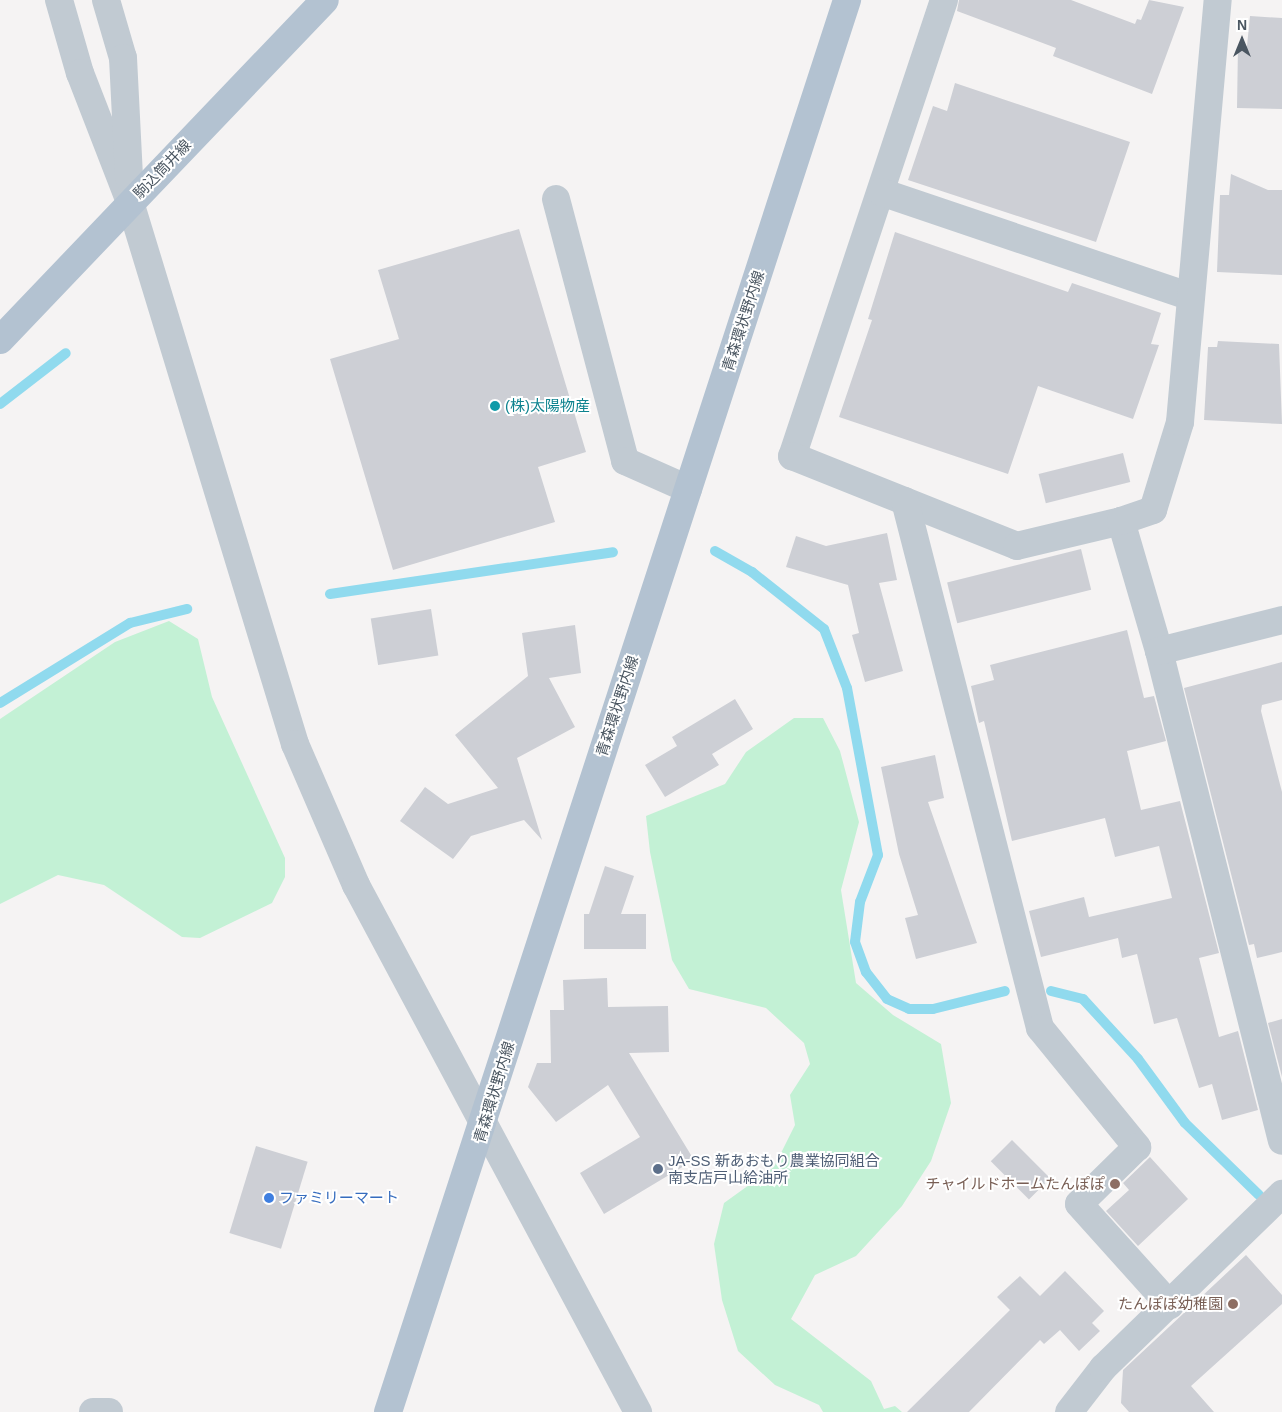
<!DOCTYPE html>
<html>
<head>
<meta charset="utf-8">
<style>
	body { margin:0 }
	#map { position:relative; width:1282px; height:1412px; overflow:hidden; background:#f5f3f3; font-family:Arial,"Noto Sans JP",sans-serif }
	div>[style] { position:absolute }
	.green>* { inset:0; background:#c3f1d5 }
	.stream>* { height:10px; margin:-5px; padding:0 5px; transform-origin:5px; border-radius:5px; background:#90daee }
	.building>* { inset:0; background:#cdcfd5; transform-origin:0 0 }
	.minor>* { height:28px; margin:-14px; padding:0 14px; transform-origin:14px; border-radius:14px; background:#c1cad2 }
	.major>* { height:28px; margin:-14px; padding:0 14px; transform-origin:14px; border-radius:14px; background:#b3c2d1 }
	.dots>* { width:14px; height:14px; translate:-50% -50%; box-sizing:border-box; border:2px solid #fff; border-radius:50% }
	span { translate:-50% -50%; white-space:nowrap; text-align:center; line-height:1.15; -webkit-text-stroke:4px #fff; paint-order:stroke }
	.street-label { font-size:15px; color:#4a5661 }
	.culture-label { font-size:15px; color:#0d838f }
	.left { translate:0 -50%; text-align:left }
	.service-label { font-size:15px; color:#4e5e75 }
	.education-label { font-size:15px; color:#785e54 }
	.right { translate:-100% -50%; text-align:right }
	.shop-label { font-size:15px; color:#366cbe }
	.north { position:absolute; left:1217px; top:15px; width:50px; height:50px; -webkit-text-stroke:4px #fff; paint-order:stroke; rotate:0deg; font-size:14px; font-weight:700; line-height:20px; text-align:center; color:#4a5661 }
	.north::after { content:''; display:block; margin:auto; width:18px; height:22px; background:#4a5661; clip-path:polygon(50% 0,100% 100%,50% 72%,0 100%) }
</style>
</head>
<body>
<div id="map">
	<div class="green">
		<div style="clip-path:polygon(169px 621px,198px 639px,212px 697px,285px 858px,285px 877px,272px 903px,200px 938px,182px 937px,104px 885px,58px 875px,0 904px,0 719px,115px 642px)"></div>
		<div style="clip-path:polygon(794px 718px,823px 718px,840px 751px,859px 822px,841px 890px,856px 983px,893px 1015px,941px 1044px,951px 1103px,931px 1161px,902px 1206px,856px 1256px,815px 1275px,791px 1319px,871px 1381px,884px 1409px,895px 1406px,902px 1412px,823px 1412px,819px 1405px,775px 1385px,738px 1351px,722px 1300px,714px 1244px,724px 1203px,774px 1167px,795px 1125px,790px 1095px,810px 1064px,804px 1043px,766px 1008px,689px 989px,672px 960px,650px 852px,646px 816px,725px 784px,746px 752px)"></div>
	</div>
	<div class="stream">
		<div style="left:0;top:404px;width:83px;rotate:-37.7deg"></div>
		<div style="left:715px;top:551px;width:43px;rotate:29.6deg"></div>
		<div style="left:752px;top:572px;width:92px;rotate:38.4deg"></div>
		<div style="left:824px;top:629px;width:63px;rotate:68.7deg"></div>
		<div style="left:847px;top:688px;width:170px;rotate:79.5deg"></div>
		<div style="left:878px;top:855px;width:50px;rotate:111deg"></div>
		<div style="left:860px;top:902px;width:40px;rotate:97.1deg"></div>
		<div style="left:855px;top:942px;width:32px;rotate:70deg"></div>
		<div style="left:866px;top:972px;width:34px;rotate:52deg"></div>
		<div style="left:887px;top:999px;width:24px;rotate:24deg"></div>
		<div style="left:909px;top:1009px;width:24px"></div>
		<div style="left:933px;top:1009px;width:74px;rotate:-14deg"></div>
		<div style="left:330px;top:594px;width:286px;rotate:-8.4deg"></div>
		<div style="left:0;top:703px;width:153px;rotate:-31.6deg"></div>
		<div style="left:130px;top:623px;width:59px;rotate:-13.8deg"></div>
		<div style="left:1051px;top:991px;width:33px;rotate:14deg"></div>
		<div style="left:1083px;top:999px;width:81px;rotate:47.5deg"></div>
		<div style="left:1138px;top:1059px;width:79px;rotate:53.7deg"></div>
		<div style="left:1185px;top:1123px;width:103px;rotate:44.2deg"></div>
	</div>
	<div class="building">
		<div style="clip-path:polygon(959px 0,1071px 0,1135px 24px,1137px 19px,1141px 20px,1149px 0,1184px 7px,1152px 94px,1053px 56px,1056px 48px,957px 11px)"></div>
		<div style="clip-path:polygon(1250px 16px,1282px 18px,1282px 109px,1237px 108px,1238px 45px,1247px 46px)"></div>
		<div style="clip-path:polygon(955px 83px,1130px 142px,1096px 242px,908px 180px,933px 106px,947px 111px)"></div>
		<div style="clip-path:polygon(1231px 174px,1268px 190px,1282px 190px,1282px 275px,1217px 272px,1220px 195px,1229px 195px)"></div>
		<div style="clip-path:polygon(519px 229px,586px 452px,538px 467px,555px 522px,393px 570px,330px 359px,399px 339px,378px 270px)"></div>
		<div style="clip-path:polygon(895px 232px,1068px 292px,1072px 283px,1161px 313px,1151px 344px,1159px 345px,1133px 419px,1038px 386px,1008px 474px,839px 417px,872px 320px,868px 319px)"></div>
		<div style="clip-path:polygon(1218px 341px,1279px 344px,1282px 424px,1204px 420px,1208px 347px,1217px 347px)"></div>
		<div style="left:1123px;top:453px;width:30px;height:87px;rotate:76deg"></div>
		<div style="clip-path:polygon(887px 533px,897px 580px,879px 583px,903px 671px,865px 682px,852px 635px,859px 633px,848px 585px,786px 567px,796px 536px,826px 546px)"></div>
		<div style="left:1081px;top:549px;width:42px;height:138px;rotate:76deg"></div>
		<div style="left:431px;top:609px;width:47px;height:61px;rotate:81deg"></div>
		<div style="clip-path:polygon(575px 625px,581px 673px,549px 678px,575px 727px,517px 758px,542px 840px,524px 820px,471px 836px,453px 859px,400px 821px,425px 787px,448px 804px,498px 788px,455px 735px,528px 676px,522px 633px)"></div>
		<div style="clip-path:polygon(1127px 630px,1144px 698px,1154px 696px,1166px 741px,1127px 751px,1141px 810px,1180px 801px,1219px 953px,1199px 958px,1219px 1037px,1238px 1031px,1258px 1110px,1222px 1120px,1212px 1084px,1199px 1088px,1177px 1018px,1154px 1024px,1137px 954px,1122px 958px,1118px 938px,1041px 957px,1029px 911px,1084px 897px,1089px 917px,1172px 898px,1159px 846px,1115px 857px,1105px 818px,1012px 841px,984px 721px,979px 723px,971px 686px,994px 680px,990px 665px)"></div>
		<div style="clip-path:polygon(1282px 662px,1282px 700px,1262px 705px,1261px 711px,1282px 792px,1282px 952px,1257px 958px,1254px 944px,1249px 945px,1184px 688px)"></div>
		<div style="clip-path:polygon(735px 699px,753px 729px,712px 754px,719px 765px,665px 797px,645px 765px,677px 746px,672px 737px)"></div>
		<div style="clip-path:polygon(935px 755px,944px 798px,928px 802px,977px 943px,916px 959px,905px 918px,918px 915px,899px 854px,881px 767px)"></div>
		<div style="clip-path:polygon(605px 866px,634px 876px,621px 914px,646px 914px,646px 949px,584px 949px,584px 914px,589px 914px)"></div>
		<div style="clip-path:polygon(607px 978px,608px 1007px,668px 1006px,669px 1052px,629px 1053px,694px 1160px,604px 1214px,580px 1173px,640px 1137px,608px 1085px,556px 1122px,528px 1087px,537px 1063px,551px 1063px,550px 1010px,564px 1010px,563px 980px)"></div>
		<div style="clip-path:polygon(1282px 1019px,1282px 1077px,1268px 1023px)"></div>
		<div style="left:1012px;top:1140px;width:54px;height:30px;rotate:45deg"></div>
		<div style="left:256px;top:1146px;width:54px;height:91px;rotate:17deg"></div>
		<div style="clip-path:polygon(1150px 1157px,1188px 1199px,1138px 1246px,1106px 1211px,1129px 1190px,1123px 1183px)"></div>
		<div style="clip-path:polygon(1246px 1255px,1282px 1295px,1282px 1304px,1191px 1386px,1214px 1412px,1129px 1412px,1121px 1403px,1123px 1370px)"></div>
		<div style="clip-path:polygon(1065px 1271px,1104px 1311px,1092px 1323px,1100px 1331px,1079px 1351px,1060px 1330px,1044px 1344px,1040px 1340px,969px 1412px,907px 1412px,1010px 1310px,997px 1297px,1020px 1276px,1040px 1296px)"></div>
	</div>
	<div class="minor">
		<div style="left:59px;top:0;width:76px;rotate:74deg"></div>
		<div style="left:80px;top:73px;width:138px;rotate:68.8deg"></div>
		<div style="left:130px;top:202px;width:567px;rotate:73.07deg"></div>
		<div style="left:295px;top:744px;width:154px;rotate:66.6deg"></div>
		<div style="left:356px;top:885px;width:598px;rotate:61.85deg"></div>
		<div style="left:106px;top:0;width:60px;rotate:73.7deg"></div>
		<div style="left:123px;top:58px;width:120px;rotate:87.1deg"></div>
		<div style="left:944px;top:0;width:481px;rotate:108.4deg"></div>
		<div style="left:792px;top:456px;width:242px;rotate:21.8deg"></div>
		<div style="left:1017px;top:546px;width:107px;rotate:-13.5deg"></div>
		<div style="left:1121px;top:521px;width:135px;rotate:73.7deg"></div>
		<div style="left:1159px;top:651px;width:505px;rotate:75.91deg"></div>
		<div style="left:881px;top:192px;width:327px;rotate:18.7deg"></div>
		<div style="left:556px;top:199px;width:271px;rotate:75.2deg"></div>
		<div style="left:625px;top:461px;width:69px;rotate:24deg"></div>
		<div style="left:905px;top:501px;width:544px;rotate:75.63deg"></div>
		<div style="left:1040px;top:1028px;width:154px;rotate:50.8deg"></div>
		<div style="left:1137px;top:1147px;width:81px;rotate:135.5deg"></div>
		<div style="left:1079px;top:1204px;width:136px;rotate:48deg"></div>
		<div style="left:1121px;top:521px;width:34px;rotate:-19deg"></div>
		<div style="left:1153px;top:510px;width:92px;rotate:-72.9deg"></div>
		<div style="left:1180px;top:422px;width:424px;rotate:-84.9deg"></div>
		<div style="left:1159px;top:651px;width:127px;rotate:-14.1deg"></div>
		<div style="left:93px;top:1412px;width:16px"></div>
		<div style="left:1069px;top:1412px;width:56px;rotate:-52.3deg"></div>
		<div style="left:1103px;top:1368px;width:250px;rotate:-44.2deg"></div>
	</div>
	<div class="major">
		<div style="left:0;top:340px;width:470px;rotate:-46.3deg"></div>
		<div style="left:388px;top:1412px;width:1485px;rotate:-71.99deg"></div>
	</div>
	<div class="dots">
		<div style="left:495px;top:406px;background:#0f9aa8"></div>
		<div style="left:658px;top:1169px;background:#5c6f8a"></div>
		<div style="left:1115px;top:1184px;background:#8d6e63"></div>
		<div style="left:269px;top:1198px;background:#3f7fe0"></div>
		<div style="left:1233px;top:1304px;background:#8d6e63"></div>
	</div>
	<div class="street-label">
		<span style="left:162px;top:169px;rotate:-46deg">駒込筒井線</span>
		<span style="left:743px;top:321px;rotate:-72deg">青森環状野内線</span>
		<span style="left:617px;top:706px;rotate:-72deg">青森環状野内線</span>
		<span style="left:494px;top:1092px;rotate:-73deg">青森環状野内線</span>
	</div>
	<div class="culture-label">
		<span class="left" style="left:505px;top:406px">(株)太陽物産</span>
	</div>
	<div class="service-label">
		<span class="left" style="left:668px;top:1169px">JA-SS 新あおもり農業協同組合<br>南支店戸山給油所</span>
	</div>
	<div class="education-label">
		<span class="right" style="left:1105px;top:1184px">チャイルドホームたんぽぽ</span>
		<span class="right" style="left:1223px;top:1304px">たんぽぽ幼稚園</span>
	</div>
	<div class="shop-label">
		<span class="left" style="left:279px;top:1198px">ファミリーマート</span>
	</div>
	<div class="north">N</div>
</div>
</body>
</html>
